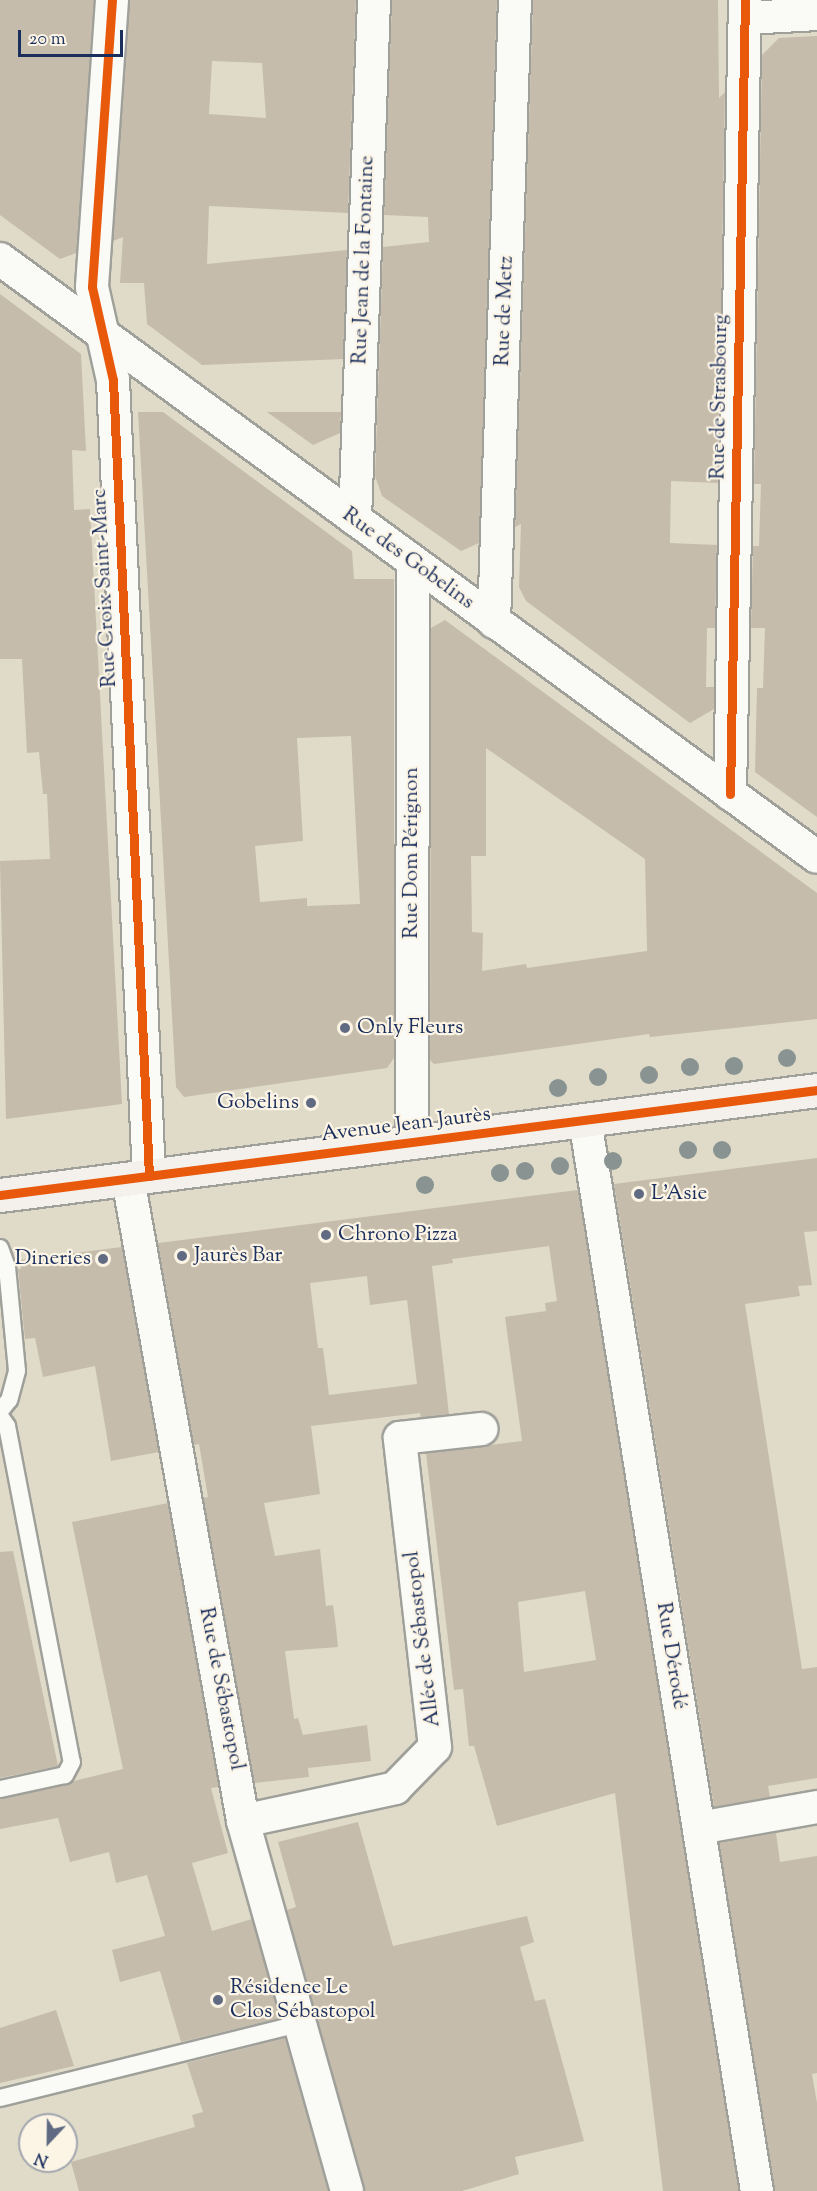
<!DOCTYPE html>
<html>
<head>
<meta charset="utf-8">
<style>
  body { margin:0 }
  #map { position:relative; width:817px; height:2191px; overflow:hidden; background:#dfdbc8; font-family:"Sorts Mill Goudy",serif }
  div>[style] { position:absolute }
  .building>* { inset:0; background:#c5bcac }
  .roads { filter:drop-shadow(2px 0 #a0a09b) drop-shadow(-2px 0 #a0a09b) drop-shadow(0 2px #a0a09b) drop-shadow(0 -2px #a0a09b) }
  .service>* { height:16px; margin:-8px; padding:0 8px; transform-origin:8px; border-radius:8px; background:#fafaf7 }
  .minor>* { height:32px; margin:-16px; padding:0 16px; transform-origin:16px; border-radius:16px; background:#fafaf7 }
  .secondary>* { height:33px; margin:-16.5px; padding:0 16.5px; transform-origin:16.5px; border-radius:16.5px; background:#f4f1ec }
  .cycleway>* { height:9px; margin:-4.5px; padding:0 4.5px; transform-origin:4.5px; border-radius:4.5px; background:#e8590c }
  .trees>* { width:18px; height:18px; margin:-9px; border-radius:50%; background:#899492 }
  .dots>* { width:16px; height:16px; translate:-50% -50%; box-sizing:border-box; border:3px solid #fcf5e5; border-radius:50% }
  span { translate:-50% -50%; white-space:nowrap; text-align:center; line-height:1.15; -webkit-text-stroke:4.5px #fcf5e5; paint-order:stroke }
  .street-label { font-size:21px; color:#1b2f5e }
  .poi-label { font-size:21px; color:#1b2f5e }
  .left { translate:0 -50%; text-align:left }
  .right { translate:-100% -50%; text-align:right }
  .north { position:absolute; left:18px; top:2113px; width:60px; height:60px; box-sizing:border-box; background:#fcf5e5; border:2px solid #a2a6af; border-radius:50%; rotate:202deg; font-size:16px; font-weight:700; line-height:24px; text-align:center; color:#1b2f5e }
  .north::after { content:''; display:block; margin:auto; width:21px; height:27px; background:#606b83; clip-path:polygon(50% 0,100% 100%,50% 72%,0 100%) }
  .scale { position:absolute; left:18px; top:30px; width:105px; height:27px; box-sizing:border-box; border:3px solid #1b2f5e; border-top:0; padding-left:8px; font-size:18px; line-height:21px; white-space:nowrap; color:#1b2f5e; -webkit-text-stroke:4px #fcf5e5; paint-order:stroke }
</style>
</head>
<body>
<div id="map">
  <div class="building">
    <div style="clip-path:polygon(0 0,94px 0,76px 253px,60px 259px,0 215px)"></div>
    <div style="clip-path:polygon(evenodd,130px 0,356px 0,348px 213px,209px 206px,207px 264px,347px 250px,343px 359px,202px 365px,147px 324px,144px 283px,120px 283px,123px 237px,113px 241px,130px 0,212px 61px,262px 63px,266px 118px,209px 114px,212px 61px)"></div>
    <div style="clip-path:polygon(392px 0,497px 0,479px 543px,461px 551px,382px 496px,375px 476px,383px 247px,429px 242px,428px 217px,384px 215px)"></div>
    <div style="clip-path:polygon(533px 0,718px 0,719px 98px,725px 92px,718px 483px,671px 481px,670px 543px,717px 545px,715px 628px,707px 628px,706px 687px,714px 687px,714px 709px,690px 723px,526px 601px,519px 587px,521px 524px,515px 527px)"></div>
    <div style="clip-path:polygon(817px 36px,817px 817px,755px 772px,757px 688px,763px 688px,765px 628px,751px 628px,753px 546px,759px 546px,761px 484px,754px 484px,762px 55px,779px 38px)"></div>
    <div style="clip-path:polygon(0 294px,81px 354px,86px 451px,72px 450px,74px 510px,90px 509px,122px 1104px,6px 1119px,0 861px,50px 859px,47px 794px,43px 794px,39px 752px,27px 753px,22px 659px,0 659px)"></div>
    <div style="clip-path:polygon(evenodd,138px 412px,163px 412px,352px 551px,354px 579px,394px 579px,394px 1058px,387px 1068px,184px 1097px,176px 1087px,138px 412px,351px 736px,360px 904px,307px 906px,307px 898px,260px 902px,255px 846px,303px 841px,297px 738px,351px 736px)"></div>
    <div style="clip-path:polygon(267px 412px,341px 412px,340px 433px,313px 445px)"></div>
    <div style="clip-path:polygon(evenodd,445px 620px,817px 893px,817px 1019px,650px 1037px,649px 1034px,434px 1064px,430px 1060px,431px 628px,445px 620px,486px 748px,645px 859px,647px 951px,527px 968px,526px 964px,482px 971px,483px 933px,472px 932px,471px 856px,486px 856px,486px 748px)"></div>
    <div style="clip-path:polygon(817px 1158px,817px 1231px,804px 1232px,812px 1285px,798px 1286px,800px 1296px,745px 1304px,802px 1669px,817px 1667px,817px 1778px,768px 1786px,770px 1797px,714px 1807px,614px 1184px)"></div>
    <div style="clip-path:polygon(evenodd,578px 1190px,739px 2191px,663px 2191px,615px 1793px,497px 1826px,474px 1746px,469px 1746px,463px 1689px,454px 1690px,426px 1453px,522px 1441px,505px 1317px,546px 1311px,545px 1303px,557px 1301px,549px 1246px,452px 1259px,453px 1263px,432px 1266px,449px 1414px,421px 1418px,420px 1413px,311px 1426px,320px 1494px,264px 1503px,275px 1556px,320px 1549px,326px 1606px,333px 1605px,336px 1627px,338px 1647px,285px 1651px,294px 1719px,298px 1718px,303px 1735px,367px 1725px,371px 1761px,308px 1768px,309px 1777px,254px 1783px,203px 1498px,208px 1497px,199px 1444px,194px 1445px,158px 1243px,578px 1190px,367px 1276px,370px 1305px,407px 1300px,417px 1384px,329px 1395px,323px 1348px,318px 1348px,310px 1283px,367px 1276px,578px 1190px,585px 1591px,596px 1660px,524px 1672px,518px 1602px,585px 1591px)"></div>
    <div style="clip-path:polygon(122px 1247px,159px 1452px,111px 1461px,95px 1366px,43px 1377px,35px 1338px,25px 1339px,18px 1269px,21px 1269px,20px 1260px)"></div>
    <div style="clip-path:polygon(168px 1503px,219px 1787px,211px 1788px,228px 1853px,192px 1863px,212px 1931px,252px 1919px,280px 2018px,181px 2042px,160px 1971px,120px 1982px,112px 1950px,165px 1936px,147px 1875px,116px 1883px,109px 1852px,70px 1862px,58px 1818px,0 1829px,0 1799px,123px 1769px,72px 1522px)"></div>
    <div style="clip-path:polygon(13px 1551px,58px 1766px,0 1778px,0 1552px)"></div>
    <div style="clip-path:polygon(358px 1822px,393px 1946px,527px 1916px,534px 1942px,520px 1947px,535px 2001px,545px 1999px,584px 2141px,515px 2157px,519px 2174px,462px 2191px,364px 2191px,287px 1910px,296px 1907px,278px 1842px)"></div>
    <div style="clip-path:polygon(776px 1833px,780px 1862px,817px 1856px,817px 2073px,812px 2074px,817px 2103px,817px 2191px,775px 2191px,719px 1843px)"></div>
    <div style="clip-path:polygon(56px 2010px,74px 2066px,0 2083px,0 2028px)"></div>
    <div style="clip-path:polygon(285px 2038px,328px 2191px,79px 2191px,71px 2162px,195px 2127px,192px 2115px,203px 2112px,187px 2063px)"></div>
  </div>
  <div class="roads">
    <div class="service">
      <div style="left:0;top:1248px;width:20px;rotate:70deg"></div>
      <div style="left:7px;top:1267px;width:104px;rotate:84.5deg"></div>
      <div style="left:17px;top:1371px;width:30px;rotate:105deg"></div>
      <div style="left:9px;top:1400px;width:14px;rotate:129deg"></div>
      <div style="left:0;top:1416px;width:12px;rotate:55deg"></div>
      <div style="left:7px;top:1426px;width:342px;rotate:79.1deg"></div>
      <div style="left:72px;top:1762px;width:15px;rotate:118deg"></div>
      <div style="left:65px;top:1775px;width:66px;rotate:167.8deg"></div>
      <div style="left:0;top:2098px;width:309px;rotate:-13.9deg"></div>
    </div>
    <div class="minor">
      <div style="left:112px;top:0;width:288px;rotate:94deg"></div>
      <div style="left:92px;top:287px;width:95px;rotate:77.3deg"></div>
      <div style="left:113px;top:380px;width:797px;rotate:87.41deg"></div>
      <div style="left:746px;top:18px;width:71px;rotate:-3.2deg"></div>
      <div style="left:0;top:259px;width:1012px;rotate:36.2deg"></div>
      <div style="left:355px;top:519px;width:519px;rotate:-87.9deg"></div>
      <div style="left:494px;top:622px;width:622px;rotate:-88.07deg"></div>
      <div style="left:730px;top:794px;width:794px;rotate:-88.92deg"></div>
      <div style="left:585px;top:1120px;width:1085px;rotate:80.88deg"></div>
      <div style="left:412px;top:1143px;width:580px;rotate:-89.9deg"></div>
      <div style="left:128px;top:1179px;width:652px;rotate:79.84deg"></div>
      <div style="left:243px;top:1821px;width:384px;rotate:74.3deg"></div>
      <div style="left:243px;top:1821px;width:156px;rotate:-12.2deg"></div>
      <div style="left:395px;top:1788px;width:57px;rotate:-45.7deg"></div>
      <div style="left:435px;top:1747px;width:311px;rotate:-96.5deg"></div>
      <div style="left:400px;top:1438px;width:82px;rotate:-6.3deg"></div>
      <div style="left:699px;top:1828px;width:120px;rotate:-10.1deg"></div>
    </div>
    <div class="secondary">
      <div style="left:0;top:1195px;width:824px;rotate:-7.32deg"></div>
    </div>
  </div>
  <div class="cycleway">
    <div style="left:112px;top:0;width:288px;rotate:94deg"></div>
    <div style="left:92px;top:287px;width:95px;rotate:77.3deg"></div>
    <div style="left:113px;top:380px;width:797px;rotate:87.41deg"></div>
    <div style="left:730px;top:794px;width:794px;rotate:-88.92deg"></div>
    <div style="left:0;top:1195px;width:824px;rotate:-7.32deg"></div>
  </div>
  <div class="trees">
    <div style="left:787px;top:1058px"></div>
    <div style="left:734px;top:1066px"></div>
    <div style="left:690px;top:1067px"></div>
    <div style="left:649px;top:1075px"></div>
    <div style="left:598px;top:1077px"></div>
    <div style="left:558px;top:1088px"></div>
    <div style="left:688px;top:1150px"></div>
    <div style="left:722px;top:1150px"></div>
    <div style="left:613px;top:1161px"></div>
    <div style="left:560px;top:1166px"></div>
    <div style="left:525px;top:1171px"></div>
    <div style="left:500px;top:1173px"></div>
    <div style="left:425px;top:1185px"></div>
  </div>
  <div class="dots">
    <div style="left:345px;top:1028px;background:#606b83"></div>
    <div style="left:311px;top:1103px;background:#606b83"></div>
    <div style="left:639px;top:1194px;background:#606b83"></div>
    <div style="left:326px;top:1235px;background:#606b83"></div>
    <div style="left:182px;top:1256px;background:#606b83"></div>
    <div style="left:103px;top:1259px;background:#606b83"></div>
    <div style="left:218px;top:2000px;background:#606b83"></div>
  </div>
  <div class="street-label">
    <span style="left:364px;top:260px;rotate:-88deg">Rue Jean de la Fontaine</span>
    <span style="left:505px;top:311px;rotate:-88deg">Rue de Metz</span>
    <span style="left:720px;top:397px;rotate:-89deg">Rue de Strasbourg</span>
    <span style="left:408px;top:559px;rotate:36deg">Rue des Gobelins</span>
    <span style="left:105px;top:588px;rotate:-93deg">Rue Croix Saint-Marc</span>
    <span style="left:412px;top:853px;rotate:-90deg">Rue Dom Pérignon</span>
    <span style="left:406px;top:1125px;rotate:-7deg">Avenue Jean Jaurès</span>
    <span style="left:423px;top:1639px;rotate:-97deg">Allée de Sébastopol</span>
    <span style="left:671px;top:1656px;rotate:81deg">Rue Dérodé</span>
    <span style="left:221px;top:1689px;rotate:79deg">Rue de Sébastopol</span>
  </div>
  <div class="poi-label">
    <span class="left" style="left:357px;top:1028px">Only Fleurs</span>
    <span class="right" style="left:299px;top:1103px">Gobelins</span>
    <span class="left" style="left:651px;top:1194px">L'Asie</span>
    <span class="left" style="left:338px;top:1235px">Chrono Pizza</span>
    <span class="left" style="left:194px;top:1256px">Jaurès Bar</span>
    <span class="right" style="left:91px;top:1259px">Dineries</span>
    <span class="left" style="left:230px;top:2000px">Résidence Le<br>Clos Sébastopol</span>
  </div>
  <div class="north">N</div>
  <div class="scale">20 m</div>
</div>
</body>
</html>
